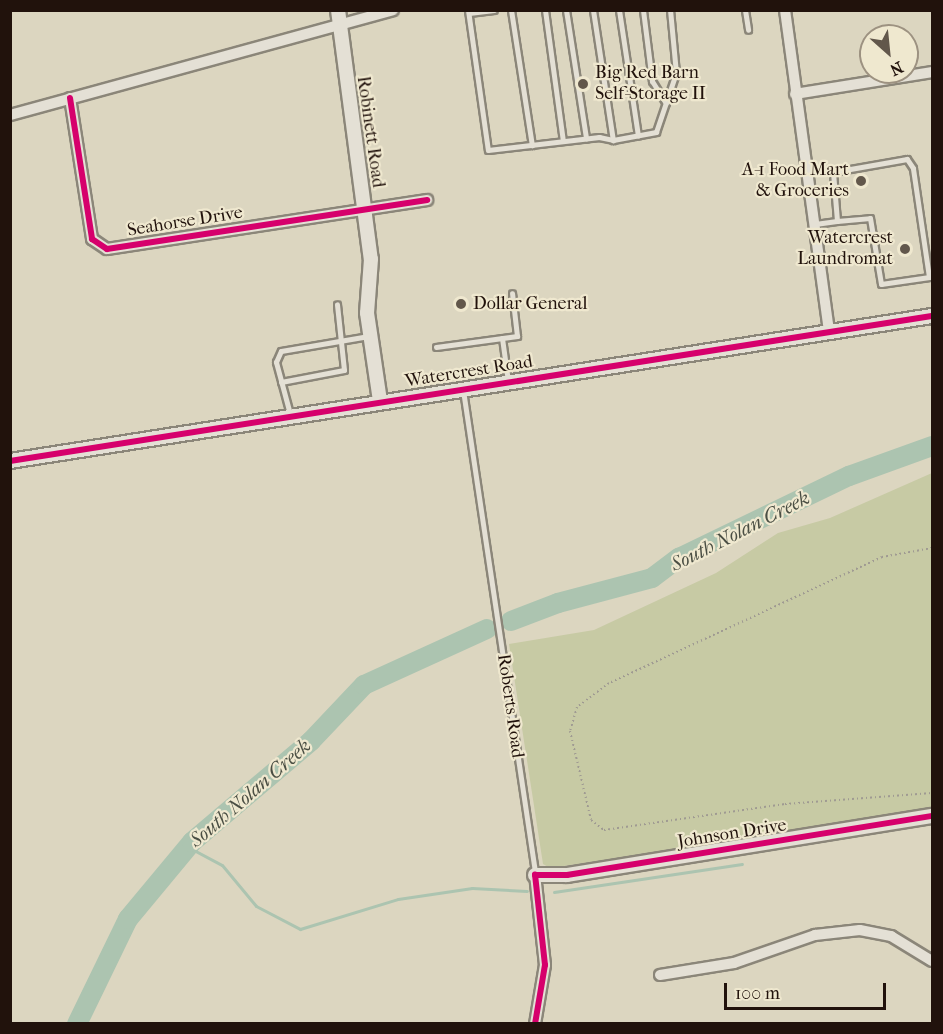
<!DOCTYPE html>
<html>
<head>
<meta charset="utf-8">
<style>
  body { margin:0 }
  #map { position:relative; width:943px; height:1034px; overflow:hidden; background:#dcd6c0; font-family:"IM FELL French Canon",serif }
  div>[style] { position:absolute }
  .green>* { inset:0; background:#c7caa4 }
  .stream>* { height:3px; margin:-1.5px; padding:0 1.5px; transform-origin:1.5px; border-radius:1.5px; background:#acc4b0 }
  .river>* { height:20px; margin:-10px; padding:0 10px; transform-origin:10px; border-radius:10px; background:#acc4b0 }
  .path>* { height:2px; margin-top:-1px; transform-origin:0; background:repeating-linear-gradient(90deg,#9f9a92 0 1.5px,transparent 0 4.5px) }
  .roads { filter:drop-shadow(2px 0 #8b8679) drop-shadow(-2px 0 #8b8679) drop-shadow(0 2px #8b8679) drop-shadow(0 -2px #8b8679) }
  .service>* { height:5px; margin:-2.5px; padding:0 2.5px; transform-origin:2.5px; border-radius:2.5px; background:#e4e0d5 }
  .minor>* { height:10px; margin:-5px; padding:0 5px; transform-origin:5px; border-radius:5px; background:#e4e0d5 }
  .tertiary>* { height:14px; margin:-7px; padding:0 7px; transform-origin:7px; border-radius:7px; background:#e4e0d5 }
  .cycleway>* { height:6px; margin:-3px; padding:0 3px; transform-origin:3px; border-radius:3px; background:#d6006c }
  .dots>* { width:16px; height:16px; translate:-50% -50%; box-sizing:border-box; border:3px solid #efe8cf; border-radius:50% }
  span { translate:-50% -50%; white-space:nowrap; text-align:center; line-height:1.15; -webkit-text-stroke:4.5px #efe8cf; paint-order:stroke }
  .poi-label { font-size:18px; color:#21120c }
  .left { translate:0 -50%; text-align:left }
  .right { translate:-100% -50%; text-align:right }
  .street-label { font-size:18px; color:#21120c }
  .water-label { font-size:20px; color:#4a4e43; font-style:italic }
  .frame { position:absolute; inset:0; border:12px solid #21120c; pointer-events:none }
  .north { position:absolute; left:859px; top:24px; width:60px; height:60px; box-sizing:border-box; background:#efe8cf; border:2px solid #9d9281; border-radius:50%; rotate:153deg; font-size:16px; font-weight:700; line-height:24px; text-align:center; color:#21120c }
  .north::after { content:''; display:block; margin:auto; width:21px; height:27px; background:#62574b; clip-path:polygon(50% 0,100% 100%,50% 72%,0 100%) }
  .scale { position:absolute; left:724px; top:983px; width:162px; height:27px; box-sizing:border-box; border:3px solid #21120c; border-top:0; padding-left:8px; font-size:18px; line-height:21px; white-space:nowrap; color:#21120c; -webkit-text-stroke:4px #efe8cf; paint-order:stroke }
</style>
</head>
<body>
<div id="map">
  <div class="green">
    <div style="clip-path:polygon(932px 473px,932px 812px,550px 868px,543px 864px,509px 644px,594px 630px,716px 573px,778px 533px,830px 518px)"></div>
  </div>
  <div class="stream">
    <div style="left:188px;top:847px;width:38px;rotate:28deg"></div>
    <div style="left:222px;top:865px;width:53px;rotate:50.3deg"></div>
    <div style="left:256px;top:906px;width:50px;rotate:27.6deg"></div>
    <div style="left:300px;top:929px;width:102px;rotate:-17deg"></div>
    <div style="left:398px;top:899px;width:75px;rotate:-8.5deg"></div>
    <div style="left:472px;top:888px;width:55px;rotate:3.1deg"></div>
    <div style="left:554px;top:892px;width:190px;rotate:-8.5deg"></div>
  </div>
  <div class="river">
    <div style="left:511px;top:621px;width:50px;rotate:-21deg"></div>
    <div style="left:558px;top:603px;width:97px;rotate:-14.9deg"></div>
    <div style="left:652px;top:578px;width:34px;rotate:-37deg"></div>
    <div style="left:679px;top:558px;width:189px;rotate:-25.8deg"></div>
    <div style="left:849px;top:476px;width:88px;rotate:-19.9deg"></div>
    <div style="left:77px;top:1024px;width:117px;rotate:-64.1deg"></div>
    <div style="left:128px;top:919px;width:100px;rotate:-50.3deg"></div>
    <div style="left:192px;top:842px;width:156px;rotate:-40.3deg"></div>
    <div style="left:311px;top:741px;width:77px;rotate:-46.6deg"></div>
    <div style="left:364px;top:685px;width:135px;rotate:-24.5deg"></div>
  </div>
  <div class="path">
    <div style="left:932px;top:548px;width:51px;rotate:169.8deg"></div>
    <div style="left:882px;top:557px;width:301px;rotate:155.2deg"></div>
    <div style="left:609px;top:683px;width:40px;rotate:143deg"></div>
    <div style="left:577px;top:707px;width:25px;rotate:106deg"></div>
    <div style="left:570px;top:731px;width:91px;rotate:76.7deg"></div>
    <div style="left:591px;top:820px;width:16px;rotate:38deg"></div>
    <div style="left:604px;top:830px;width:183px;rotate:-8.2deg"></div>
    <div style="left:785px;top:804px;width:147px;rotate:-4.3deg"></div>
    <div style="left:856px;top:1024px;width:28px"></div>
  </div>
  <div class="roads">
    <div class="service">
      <div style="left:468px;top:10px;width:141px;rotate:81.9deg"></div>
      <div style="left:488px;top:150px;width:112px;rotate:-6.7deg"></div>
      <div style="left:599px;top:137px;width:14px;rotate:12deg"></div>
      <div style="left:613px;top:140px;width:44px;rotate:-10.5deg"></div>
      <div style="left:656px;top:132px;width:62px;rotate:-71.3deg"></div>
      <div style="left:676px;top:73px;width:63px;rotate:-95.4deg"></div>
      <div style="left:511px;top:10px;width:137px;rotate:81.2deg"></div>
      <div style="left:545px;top:10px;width:132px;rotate:82.2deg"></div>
      <div style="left:566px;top:10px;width:130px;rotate:81.1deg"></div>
      <div style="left:593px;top:10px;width:132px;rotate:81.3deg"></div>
      <div style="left:619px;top:10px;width:127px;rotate:81.4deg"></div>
      <div style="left:643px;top:10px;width:72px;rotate:82.8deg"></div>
      <div style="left:652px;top:81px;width:26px;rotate:58deg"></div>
      <div style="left:745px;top:10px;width:20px;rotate:81deg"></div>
      <div style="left:469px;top:13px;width:25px;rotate:-7deg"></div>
      <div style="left:815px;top:224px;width:22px;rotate:-8deg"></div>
      <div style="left:837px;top:221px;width:33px;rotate:-5deg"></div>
      <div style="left:870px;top:218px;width:67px;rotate:80.5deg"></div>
      <div style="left:881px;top:284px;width:49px;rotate:-8.3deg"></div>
      <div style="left:929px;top:277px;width:110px;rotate:-98.4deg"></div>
      <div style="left:913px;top:168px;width:11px;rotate:-124deg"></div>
      <div style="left:907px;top:159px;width:75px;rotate:170deg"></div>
      <div style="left:833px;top:172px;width:49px;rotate:85.3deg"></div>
      <div style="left:502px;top:338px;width:43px;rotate:82.1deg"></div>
      <div style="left:436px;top:347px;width:82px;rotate:-7.7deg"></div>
      <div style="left:517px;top:336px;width:43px;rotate:-96.6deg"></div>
      <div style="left:281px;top:382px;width:64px;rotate:-10.8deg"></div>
      <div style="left:344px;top:370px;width:66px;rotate:-96.1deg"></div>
      <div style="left:463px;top:390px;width:488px;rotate:81.5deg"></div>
      <div style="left:290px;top:414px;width:54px;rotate:-105.1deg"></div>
      <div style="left:276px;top:362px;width:12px;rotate:-66deg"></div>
      <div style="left:281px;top:351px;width:89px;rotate:-9.7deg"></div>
    </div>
    <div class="minor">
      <div style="left:785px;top:10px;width:324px;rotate:82.2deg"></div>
      <div style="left:795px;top:94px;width:139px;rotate:-9.1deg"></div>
      <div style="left:70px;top:98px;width:143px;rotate:81.1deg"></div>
      <div style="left:92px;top:239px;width:18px;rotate:34deg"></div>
      <div style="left:107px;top:249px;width:324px;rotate:-8.7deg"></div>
      <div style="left:10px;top:115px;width:397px;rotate:-15.3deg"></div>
      <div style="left:660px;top:975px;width:75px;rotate:-9.2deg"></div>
      <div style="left:734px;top:963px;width:86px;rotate:-19.1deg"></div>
      <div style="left:815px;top:935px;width:45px;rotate:-6.3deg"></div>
      <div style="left:860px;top:930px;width:32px;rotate:11deg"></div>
      <div style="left:891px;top:936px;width:48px;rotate:31.4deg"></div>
      <div style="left:535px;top:1024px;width:60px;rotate:-80.4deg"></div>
      <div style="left:545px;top:965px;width:91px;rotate:-96.3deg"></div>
    </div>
    <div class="tertiary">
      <div style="left:338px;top:10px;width:251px;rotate:82.5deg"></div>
      <div style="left:371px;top:259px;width:54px;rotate:94.2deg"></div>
      <div style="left:367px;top:313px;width:89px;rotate:81.6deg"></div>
      <div style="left:10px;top:461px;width:933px;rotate:-8.94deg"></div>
      <div style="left:535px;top:875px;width:32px"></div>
      <div style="left:567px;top:875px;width:370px;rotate:-9.2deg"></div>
    </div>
  </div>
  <div class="cycleway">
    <div style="left:70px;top:98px;width:143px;rotate:81.1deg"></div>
    <div style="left:92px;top:239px;width:18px;rotate:34deg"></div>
    <div style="left:107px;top:249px;width:324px;rotate:-8.7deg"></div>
    <div style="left:10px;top:461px;width:933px;rotate:-8.94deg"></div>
    <div style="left:535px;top:1024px;width:60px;rotate:-80.4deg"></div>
    <div style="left:545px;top:965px;width:91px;rotate:-96.3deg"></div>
    <div style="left:535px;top:875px;width:32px"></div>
    <div style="left:567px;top:875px;width:370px;rotate:-9.2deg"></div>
  </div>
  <div class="dots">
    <div style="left:583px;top:84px;background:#62574b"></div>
    <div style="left:861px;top:181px;background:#62574b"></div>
    <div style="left:905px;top:249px;background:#62574b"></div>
    <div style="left:461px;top:304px;background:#62574b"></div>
  </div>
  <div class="poi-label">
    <span class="left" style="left:595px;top:84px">Big Red Barn<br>Self-Storage II</span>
    <span class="right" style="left:849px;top:181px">A-1 Food Mart<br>&amp; Groceries</span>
    <span class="right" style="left:893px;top:249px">Watercrest<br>Laundromat</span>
    <span class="left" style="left:473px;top:304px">Dollar General</span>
  </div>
  <div class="street-label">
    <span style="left:370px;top:132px;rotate:82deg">Robinett Road</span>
    <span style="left:185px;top:222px;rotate:-9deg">Seahorse Drive</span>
    <span style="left:469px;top:372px;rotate:-9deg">Watercrest Road</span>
    <span style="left:510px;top:706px;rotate:82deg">Roberts Road</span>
    <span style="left:732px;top:834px;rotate:-9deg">Johnson Drive</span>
  </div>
  <div class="water-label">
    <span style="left:740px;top:531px;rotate:-27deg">South Nolan Creek</span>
    <span style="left:250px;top:793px;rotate:-41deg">South Nolan Creek</span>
  </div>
  <div class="frame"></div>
  <div class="north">N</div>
  <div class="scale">100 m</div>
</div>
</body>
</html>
